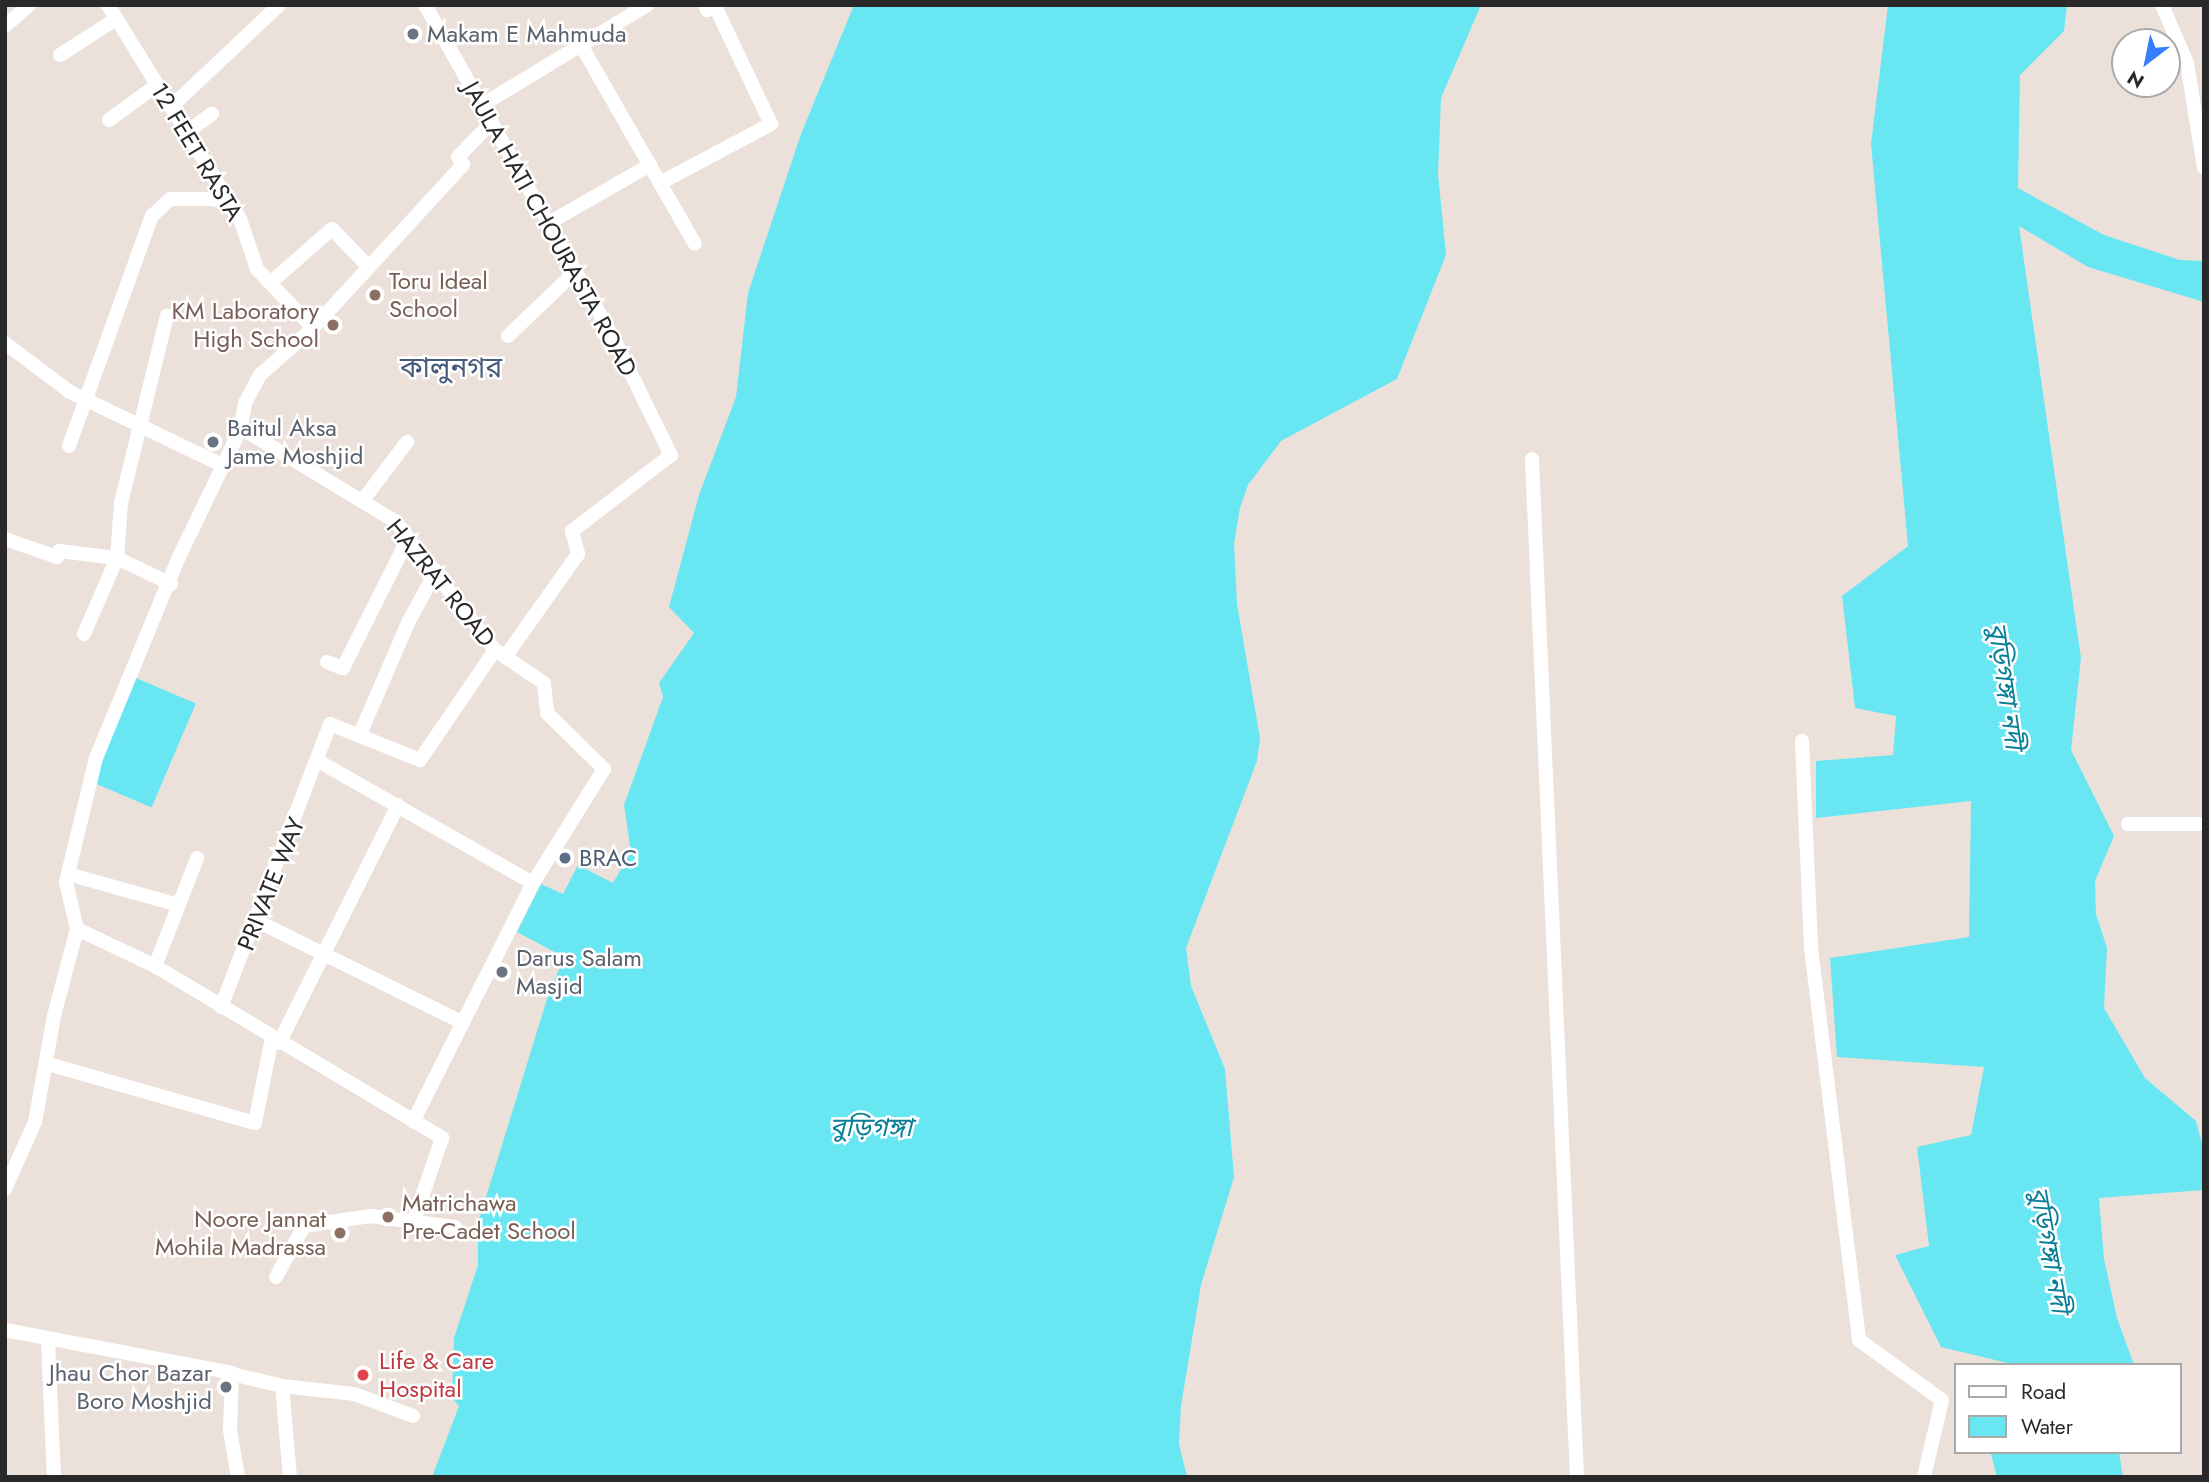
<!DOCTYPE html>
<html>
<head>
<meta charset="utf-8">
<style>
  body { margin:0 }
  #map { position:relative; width:2209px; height:1482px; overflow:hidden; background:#ece1da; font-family:Jost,"Noto Sans Bengali",sans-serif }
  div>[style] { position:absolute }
  .water>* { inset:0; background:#68e7f3; transform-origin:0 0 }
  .minor>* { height:14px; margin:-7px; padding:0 7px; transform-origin:7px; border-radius:7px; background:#fff }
  .dots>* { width:19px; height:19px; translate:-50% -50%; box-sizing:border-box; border:4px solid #fff; border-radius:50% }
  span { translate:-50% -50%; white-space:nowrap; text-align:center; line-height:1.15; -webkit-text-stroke:5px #fff; paint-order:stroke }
  .worship-label { font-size:24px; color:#5b616d }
  .left { translate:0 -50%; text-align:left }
  .right { translate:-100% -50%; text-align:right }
  .street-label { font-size:24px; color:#292929 }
  .education-label { font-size:24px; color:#785e54 }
  .service-label { font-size:24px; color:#4e5e75 }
  .health-label { font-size:24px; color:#be3a42 }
  .water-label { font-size:26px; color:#087f97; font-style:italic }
  .quarter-label { font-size:28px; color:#485a7b }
  .frame { position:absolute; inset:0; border:7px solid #292929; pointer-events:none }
  .legend { position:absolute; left:1954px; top:1363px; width:228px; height:91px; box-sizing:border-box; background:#fff; border:2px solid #a9a9a9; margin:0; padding:9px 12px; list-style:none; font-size:21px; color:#292929 }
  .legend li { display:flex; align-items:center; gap:14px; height:35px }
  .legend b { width:35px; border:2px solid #a9a9a9 }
  .north { position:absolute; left:2111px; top:28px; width:70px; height:70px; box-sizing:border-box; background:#fff; border:2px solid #a9a9a9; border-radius:50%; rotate:212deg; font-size:19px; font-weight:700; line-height:28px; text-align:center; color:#292929 }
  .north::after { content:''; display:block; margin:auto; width:24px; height:32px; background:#347eff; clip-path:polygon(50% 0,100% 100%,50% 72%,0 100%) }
</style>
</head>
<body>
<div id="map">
  <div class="water">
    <div style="clip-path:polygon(854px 5px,1481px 5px,1441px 98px,1438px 174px,1446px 255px,1397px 379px,1281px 441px,1248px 485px,1240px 508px,1234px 543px,1237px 604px,1260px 738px,1257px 761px,1186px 948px,1191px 986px,1225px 1069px,1234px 1177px,1201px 1285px,1181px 1406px,1179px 1444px,1187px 1477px,432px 1477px,459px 1406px,452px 1398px,454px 1338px,478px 1265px,478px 1223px,547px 999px,564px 957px,517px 932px,541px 884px,563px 894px,578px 865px,613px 883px,631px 852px,624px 805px,663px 697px,659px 683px,694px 633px,669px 607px,699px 495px,736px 397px,748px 293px,801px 134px)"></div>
    <div style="clip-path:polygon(1888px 5px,2067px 5px,2064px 31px,2020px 75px,2018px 188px,2104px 235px,2180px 260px,2204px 261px,2204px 302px,2088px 267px,2019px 226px,2081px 658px,2071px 750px,2114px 836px,2095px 881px,2096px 914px,2107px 948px,2104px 1008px,2145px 1078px,2196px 1121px,2204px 1151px,2204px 1190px,2099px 1198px,2104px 1259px,2117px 1318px,2134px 1365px,2016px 1365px,1941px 1347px,1895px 1255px,1929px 1246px,1917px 1147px,1971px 1135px,1984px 1067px,1837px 1057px,1830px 958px,1969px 937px,1971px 801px,1816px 818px,1816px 761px,1893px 755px,1896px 716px,1855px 708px,1842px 596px,1908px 546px,1871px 144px)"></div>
    <div style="left:136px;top:678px;width:65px;height:113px;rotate:23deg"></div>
    <div style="clip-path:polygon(2119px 1452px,2123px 1477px,1997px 1477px,1991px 1454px)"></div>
  </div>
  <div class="minor">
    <div style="left:108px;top:5px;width:251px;rotate:58.3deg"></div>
    <div style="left:240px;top:219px;width:53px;rotate:71.2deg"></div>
    <div style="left:257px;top:269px;width:81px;rotate:46.5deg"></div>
    <div style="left:425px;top:5px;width:390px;rotate:60.5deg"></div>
    <div style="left:617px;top:345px;width:123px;rotate:63.9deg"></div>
    <div style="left:671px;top:455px;width:125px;rotate:142.5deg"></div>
    <div style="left:572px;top:531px;width:24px;rotate:75deg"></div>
    <div style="left:578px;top:554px;width:126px;rotate:125.3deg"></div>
    <div style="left:2162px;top:5px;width:63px;rotate:66.7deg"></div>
    <div style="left:2187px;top:63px;width:106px;rotate:80.8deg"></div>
    <div style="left:5px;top:26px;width:32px;rotate:-41deg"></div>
    <div style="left:581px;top:45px;width:229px;rotate:60.2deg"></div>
    <div style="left:60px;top:55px;width:67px;rotate:-32.7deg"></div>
    <div style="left:482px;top:105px;width:193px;rotate:-31.2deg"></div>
    <div style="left:172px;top:106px;width:147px;rotate:-43.3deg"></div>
    <div style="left:109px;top:120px;width:59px;rotate:-36.1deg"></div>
    <div style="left:187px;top:132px;width:31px;rotate:-36deg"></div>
    <div style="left:660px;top:183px;width:126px;rotate:-28deg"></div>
    <div style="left:771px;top:124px;width:131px;rotate:-115.4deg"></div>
    <div style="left:715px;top:6px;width:9px;rotate:153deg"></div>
    <div style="left:707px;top:10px;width:5px;rotate:-112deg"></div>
    <div style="left:547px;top:224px;width:119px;rotate:-29.8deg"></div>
    <div style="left:270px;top:283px;width:82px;rotate:-41.1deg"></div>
    <div style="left:332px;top:229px;width:53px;rotate:45.8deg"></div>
    <div style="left:508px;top:336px;width:93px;rotate:-43.7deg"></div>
    <div style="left:5px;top:343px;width:81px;rotate:37deg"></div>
    <div style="left:70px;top:392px;width:171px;rotate:25.7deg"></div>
    <div style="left:241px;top:428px;width:181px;rotate:31.2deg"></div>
    <div style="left:396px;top:522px;width:162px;rotate:52.3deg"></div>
    <div style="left:495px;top:650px;width:59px;rotate:34deg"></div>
    <div style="left:544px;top:683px;width:30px;rotate:84deg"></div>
    <div style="left:547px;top:713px;width:80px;rotate:44.5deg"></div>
    <div style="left:604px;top:769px;width:134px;rotate:121.9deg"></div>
    <div style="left:533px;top:883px;width:267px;rotate:116.7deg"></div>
    <div style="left:69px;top:446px;width:245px;rotate:-70.2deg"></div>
    <div style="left:152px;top:216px;width:25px;rotate:-43deg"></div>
    <div style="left:170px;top:199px;width:43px"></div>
    <div style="left:213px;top:199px;width:17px;rotate:17deg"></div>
    <div style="left:1532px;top:459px;width:1019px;rotate:87.47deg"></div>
    <div style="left:363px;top:500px;width:73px;rotate:-52.8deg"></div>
    <div style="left:5px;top:539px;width:55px;rotate:19.1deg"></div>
    <div style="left:57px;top:557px;width:6px;rotate:-72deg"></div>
    <div style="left:59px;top:551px;width:58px;rotate:6.9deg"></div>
    <div style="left:117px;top:558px;width:60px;rotate:25.7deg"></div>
    <div style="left:84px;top:634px;width:83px;rotate:-66.5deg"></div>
    <div style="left:117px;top:558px;width:55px;rotate:-85.8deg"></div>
    <div style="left:121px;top:503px;width:193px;rotate:-76.2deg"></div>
    <div style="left:327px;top:662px;width:17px;rotate:21deg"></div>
    <div style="left:343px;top:668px;width:142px;rotate:-63.3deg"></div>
    <div style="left:360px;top:734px;width:123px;rotate:-66.6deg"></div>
    <div style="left:409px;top:621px;width:57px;rotate:-61.6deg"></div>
    <div style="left:1802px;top:741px;width:207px;rotate:87.5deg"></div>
    <div style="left:1811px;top:948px;width:395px;rotate:83deg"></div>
    <div style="left:1859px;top:1340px;width:102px;rotate:35.9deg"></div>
    <div style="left:1942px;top:1400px;width:79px;rotate:103.2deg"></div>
    <div style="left:318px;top:761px;width:247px;rotate:29.6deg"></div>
    <div style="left:2128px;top:824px;width:76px"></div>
    <div style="left:68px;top:874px;width:114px;rotate:15.7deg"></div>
    <div style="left:257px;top:921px;width:228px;rotate:26.3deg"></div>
    <div style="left:77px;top:929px;width:86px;rotate:25.4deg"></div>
    <div style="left:155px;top:966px;width:335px;rotate:30.9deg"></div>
    <div style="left:442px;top:1138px;width:90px;rotate:108.8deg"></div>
    <div style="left:155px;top:966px;width:116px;rotate:-68.7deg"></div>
    <div style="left:221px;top:1007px;width:303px;rotate:-68.9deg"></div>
    <div style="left:330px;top:724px;width:97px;rotate:21.8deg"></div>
    <div style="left:420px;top:760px;width:133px;rotate:-55.7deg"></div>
    <div style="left:279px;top:1043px;width:266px;rotate:-63.4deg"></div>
    <div style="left:48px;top:1064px;width:215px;rotate:15.9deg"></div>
    <div style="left:255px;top:1123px;width:87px;rotate:-78.7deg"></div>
    <div style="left:5px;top:1189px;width:73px;rotate:-65.9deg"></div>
    <div style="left:35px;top:1122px;width:108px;rotate:-79.8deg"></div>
    <div style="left:54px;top:1016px;width:90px;rotate:-75.2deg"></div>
    <div style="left:77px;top:929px;width:48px;rotate:-103.2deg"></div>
    <div style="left:66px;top:882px;width:128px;rotate:-76.4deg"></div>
    <div style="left:96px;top:758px;width:217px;rotate:-67.6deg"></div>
    <div style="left:179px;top:557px;width:143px;rotate:-64.3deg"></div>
    <div style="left:241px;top:428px;width:25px;rotate:-81deg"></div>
    <div style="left:245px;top:403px;width:32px;rotate:-62deg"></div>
    <div style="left:260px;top:375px;width:71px;rotate:-41.6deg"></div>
    <div style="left:313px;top:328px;width:222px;rotate:-47.4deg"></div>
    <div style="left:463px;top:165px;width:9px;rotate:-122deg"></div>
    <div style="left:458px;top:157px;width:49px;rotate:-45.8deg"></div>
    <div style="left:276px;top:1277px;width:58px;rotate:-61.2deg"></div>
    <div style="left:304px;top:1226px;width:67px;rotate:-8.6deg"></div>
    <div style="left:370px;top:1216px;width:86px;rotate:7.4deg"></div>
    <div style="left:5px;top:1330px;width:231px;rotate:10.7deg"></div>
    <div style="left:232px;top:1373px;width:57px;rotate:92deg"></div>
    <div style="left:230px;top:1430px;width:48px;rotate:80.3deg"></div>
    <div style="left:48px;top:1341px;width:136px;rotate:87.5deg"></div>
    <div style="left:232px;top:1374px;width:51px;rotate:13.5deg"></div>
    <div style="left:282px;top:1386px;width:72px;rotate:6.3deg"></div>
    <div style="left:354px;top:1394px;width:63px;rotate:20.4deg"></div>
    <div style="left:282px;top:1386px;width:91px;rotate:85deg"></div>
  </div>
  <div class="dots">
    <div style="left:413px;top:34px;background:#6b7280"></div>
    <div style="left:375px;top:295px;background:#8d6e63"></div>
    <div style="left:333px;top:325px;background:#8d6e63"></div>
    <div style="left:213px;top:442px;background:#6b7280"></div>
    <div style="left:565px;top:858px;background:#5c6f8a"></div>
    <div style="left:502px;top:972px;background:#6b7280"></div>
    <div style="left:388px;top:1217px;background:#8d6e63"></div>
    <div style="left:340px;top:1233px;background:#8d6e63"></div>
    <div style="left:363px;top:1375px;background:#e0444e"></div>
    <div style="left:226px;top:1387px;background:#6b7280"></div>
  </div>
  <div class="worship-label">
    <span class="left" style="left:427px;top:34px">Makam E Mahmuda</span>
    <span class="left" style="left:227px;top:442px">Baitul Aksa<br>Jame Moshjid</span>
    <span class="left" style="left:516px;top:972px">Darus Salam<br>Masjid</span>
    <span class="right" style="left:212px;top:1387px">Jhau Chor Bazar<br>Boro Moshjid</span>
  </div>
  <div class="street-label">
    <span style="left:197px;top:152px;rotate:59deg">12 FEET RASTA</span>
    <span style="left:550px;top:229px;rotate:61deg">JAULA HATI CHOURASTA ROAD</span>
    <span style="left:441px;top:583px;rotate:51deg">HAZRAT ROAD</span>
    <span style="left:271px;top:884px;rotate:-68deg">PRIVATE WAY</span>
  </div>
  <div class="education-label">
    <span class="left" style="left:389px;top:295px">Toru Ideal<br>School</span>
    <span class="right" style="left:319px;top:325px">KM Laboratory<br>High School</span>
    <span class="left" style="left:402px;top:1217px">Matrichawa<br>Pre-Cadet School</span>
    <span class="right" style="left:326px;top:1233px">Noore Jannat<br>Mohila Madrassa</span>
  </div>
  <div class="service-label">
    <span class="left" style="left:579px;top:858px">BRAC</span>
  </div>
  <div class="health-label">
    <span class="left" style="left:379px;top:1375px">Life &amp; Care<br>Hospital</span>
  </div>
  <div class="water-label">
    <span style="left:2005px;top:686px;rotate:82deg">বুড়িগঙ্গা নদী</span>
    <span style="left:871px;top:1128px">বুড়িগঙ্গা</span>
    <span style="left:2049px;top:1250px;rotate:80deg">বুড়িগঙ্গা নদী</span>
  </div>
  <div class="quarter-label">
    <span style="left:451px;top:368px">কালুনগর</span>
  </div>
  <div class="frame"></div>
  <ul class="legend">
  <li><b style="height:9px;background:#fff"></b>Road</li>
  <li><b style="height:19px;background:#68e7f3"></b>Water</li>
  </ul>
  <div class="north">N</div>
</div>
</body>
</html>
